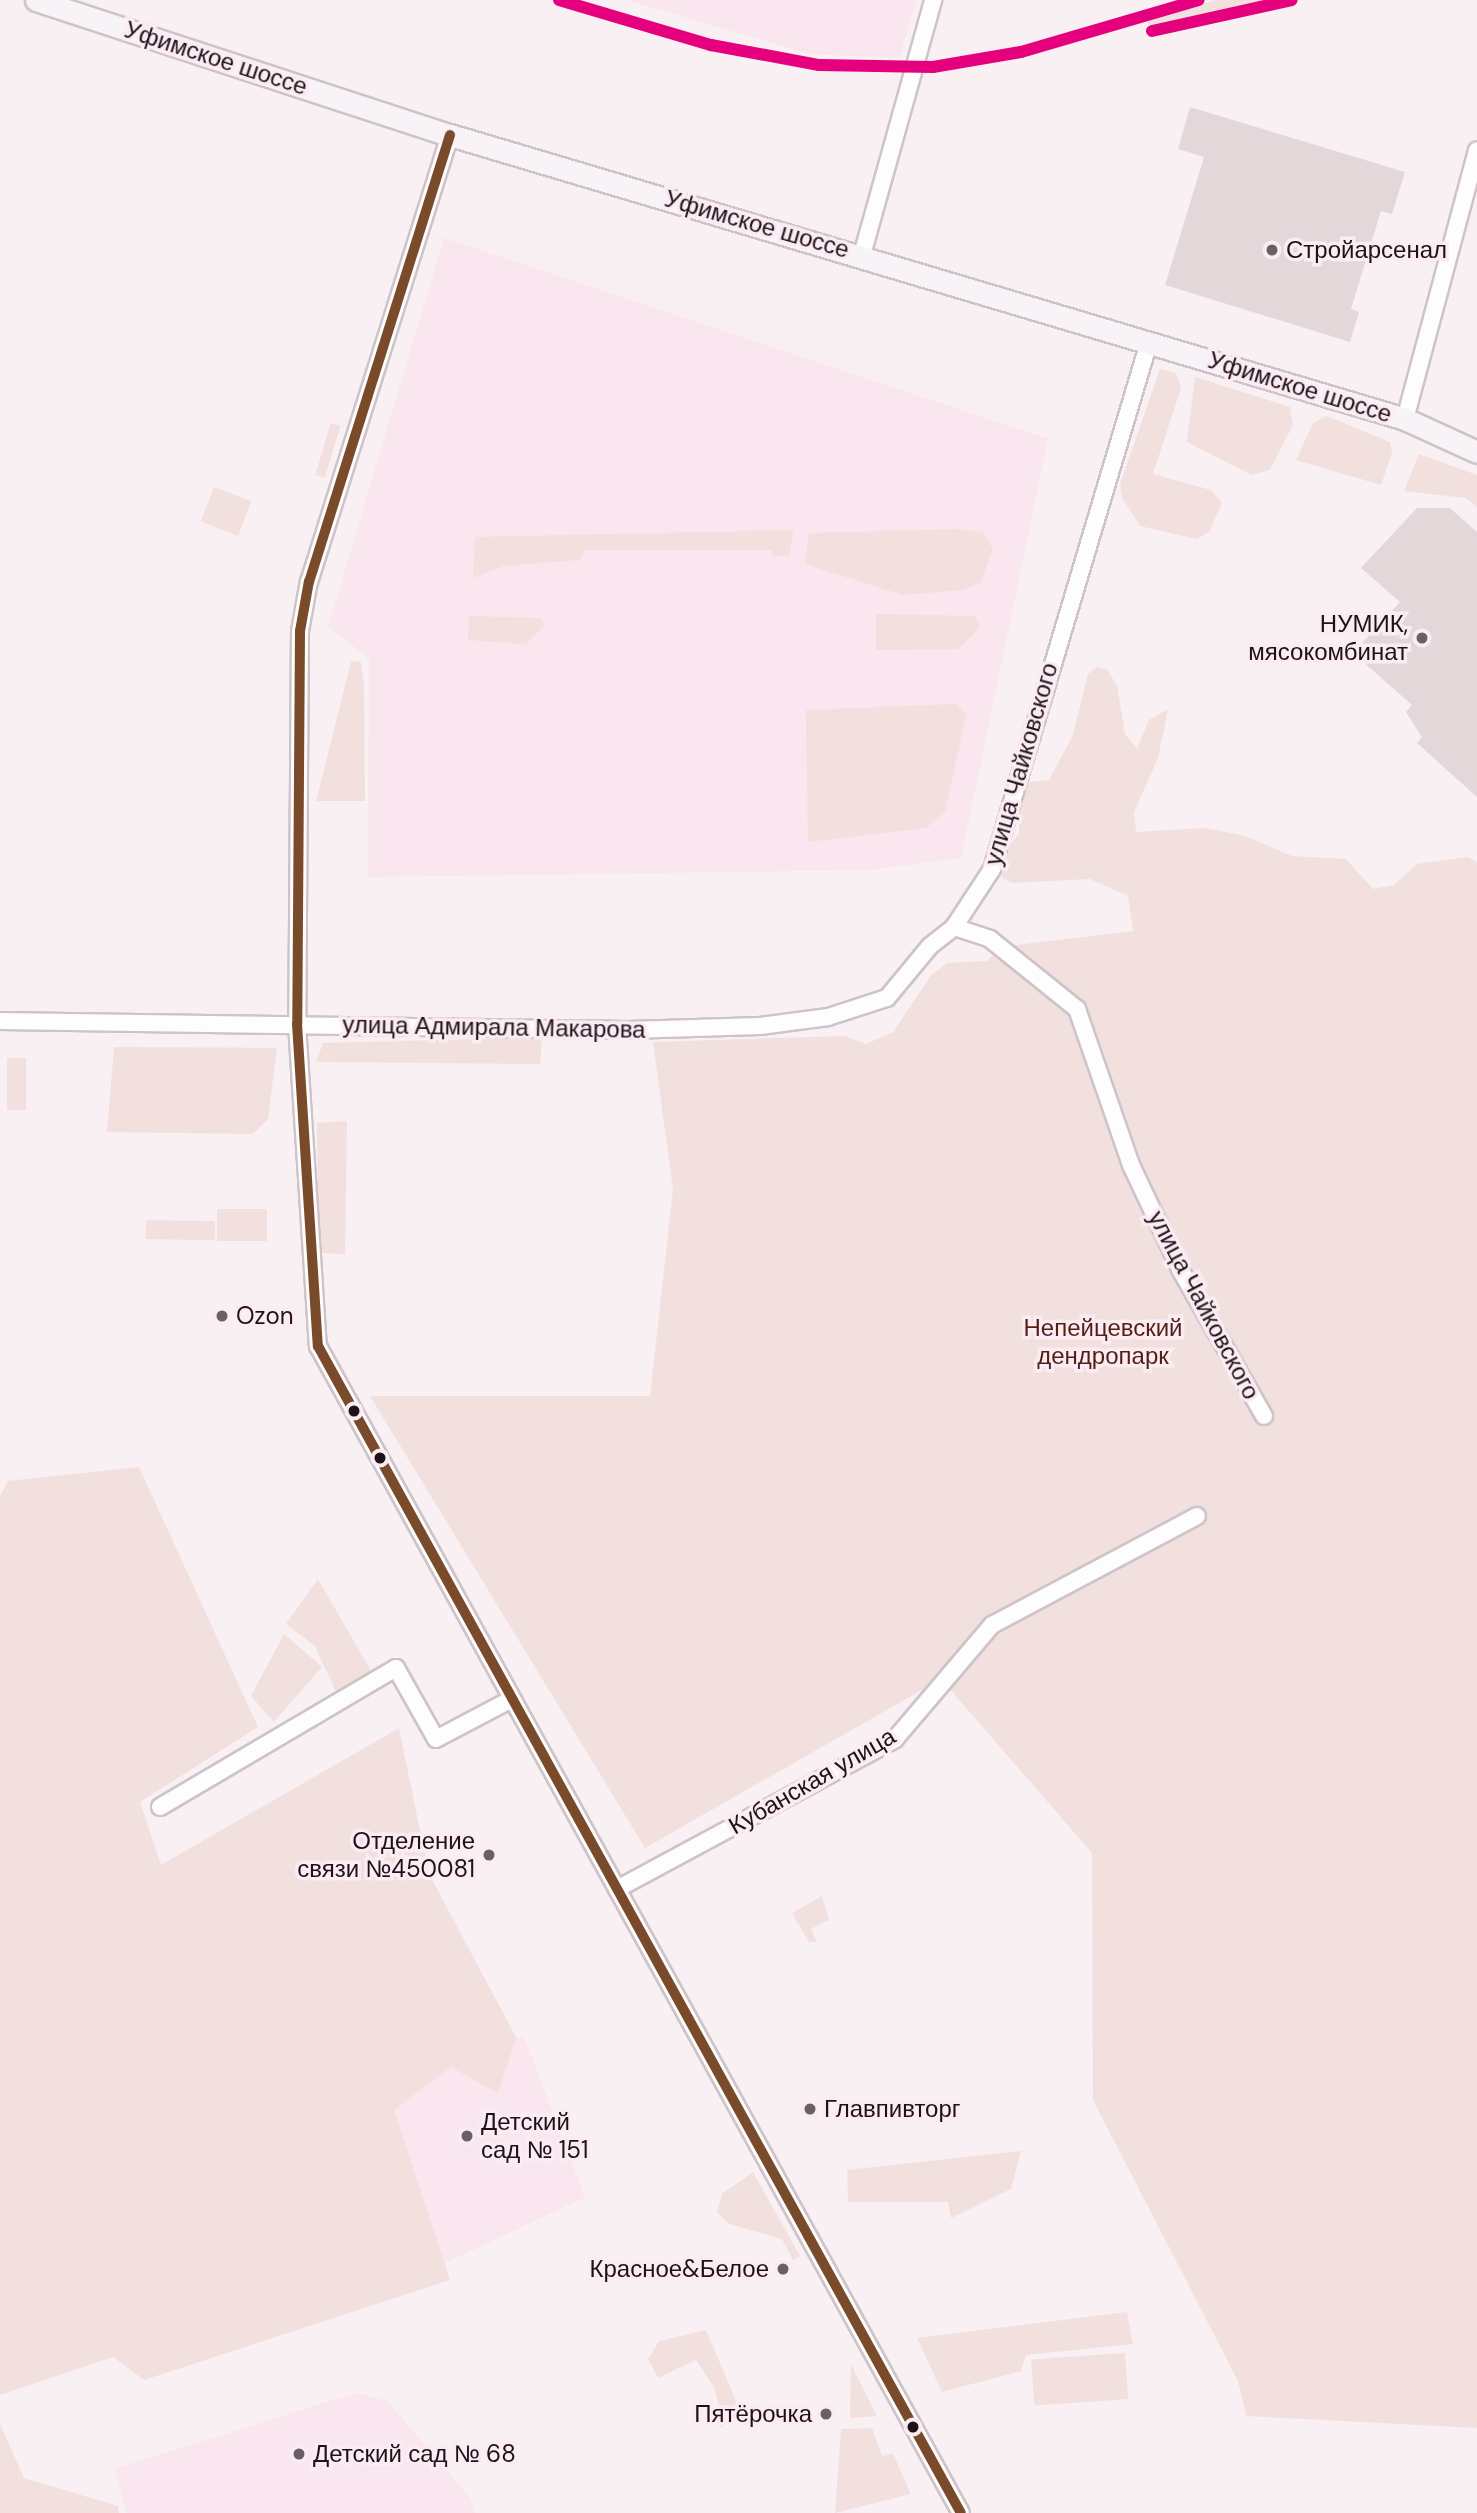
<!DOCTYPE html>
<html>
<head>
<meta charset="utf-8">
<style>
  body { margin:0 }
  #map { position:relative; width:1477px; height:2513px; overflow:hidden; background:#f8f0f3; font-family:"DM Sans",sans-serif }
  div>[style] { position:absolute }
  .built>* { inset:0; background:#f9e6ee }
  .green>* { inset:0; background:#f2e0de; transform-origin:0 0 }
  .building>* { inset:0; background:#e4d7da }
  .roads { filter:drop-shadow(2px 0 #cec3c8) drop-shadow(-2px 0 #cec3c8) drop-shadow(0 2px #cec3c8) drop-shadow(0 -2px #cec3c8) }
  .minor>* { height:16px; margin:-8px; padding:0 8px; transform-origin:8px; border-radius:8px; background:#fefdfd }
  .major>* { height:21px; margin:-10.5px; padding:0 10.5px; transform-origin:10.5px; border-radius:10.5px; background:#f8f3f7 }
  .bus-1>* { height:10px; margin:-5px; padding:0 5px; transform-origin:5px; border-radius:5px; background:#7a4b2a }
  .rail-1>* { height:12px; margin:-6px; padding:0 6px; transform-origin:6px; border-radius:6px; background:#e5007d }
  .dots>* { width:19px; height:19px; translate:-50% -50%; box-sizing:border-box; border:4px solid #fbecf3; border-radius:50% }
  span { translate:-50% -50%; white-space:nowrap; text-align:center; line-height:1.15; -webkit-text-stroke:7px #fbecf3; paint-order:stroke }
  .street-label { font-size:24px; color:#1e1117 }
  .poi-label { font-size:24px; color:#1e1117 }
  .left { translate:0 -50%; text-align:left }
  .right { translate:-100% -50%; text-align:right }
  .park-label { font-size:24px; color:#531f15 }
</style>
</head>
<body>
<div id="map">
  <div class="built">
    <div style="clip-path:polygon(627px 0,917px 0,899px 58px,810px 54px)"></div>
    <div style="clip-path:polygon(444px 238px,1048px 439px,961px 858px,868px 870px,368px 877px,369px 658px,328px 627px)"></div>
    <div style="clip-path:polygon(474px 2025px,525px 2039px,585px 2197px,420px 2275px,351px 2075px)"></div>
    <div style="clip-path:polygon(356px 2393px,387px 2401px,470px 2497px,475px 2513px,127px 2513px,114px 2469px)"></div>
  </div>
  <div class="green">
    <div style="clip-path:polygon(1216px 0,1272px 0,1149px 27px,1147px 20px)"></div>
    <div style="clip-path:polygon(1160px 369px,1176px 373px,1181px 388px,1153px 474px,1211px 490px,1222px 503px,1209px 532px,1196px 539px,1140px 526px,1122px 498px,1120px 484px)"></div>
    <div style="clip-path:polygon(1195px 377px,1290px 407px,1293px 425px,1270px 470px,1252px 475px,1187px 442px)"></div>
    <div style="clip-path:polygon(1327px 416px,1390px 442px,1392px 453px,1381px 485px,1296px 460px,1313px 423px)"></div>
    <div style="left:331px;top:423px;width:10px;height:54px;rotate:17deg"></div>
    <div style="clip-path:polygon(1419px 454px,1477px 475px,1477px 507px,1466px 498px,1404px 491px)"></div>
    <div style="left:214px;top:487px;width:40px;height:37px;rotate:21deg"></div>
    <div style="clip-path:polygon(958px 529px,983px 533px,993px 549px,980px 583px,963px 590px,903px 595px,805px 564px,809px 533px)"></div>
    <div style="clip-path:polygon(794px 530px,789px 556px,773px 557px,772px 550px,585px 550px,579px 560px,504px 566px,473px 578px,475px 537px)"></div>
    <div style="clip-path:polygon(876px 614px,975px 616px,980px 627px,958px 649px,876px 650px)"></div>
    <div style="clip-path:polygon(469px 616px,541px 618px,544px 626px,525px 644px,468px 640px)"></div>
    <div style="clip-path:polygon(351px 661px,361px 662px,364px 683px,365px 801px,316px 801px)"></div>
    <div style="clip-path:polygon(1097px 667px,1107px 669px,1117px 686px,1125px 734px,1137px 748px,1149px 720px,1168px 709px,1158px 758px,1134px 812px,1136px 832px,1205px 828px,1245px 836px,1292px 856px,1346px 859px,1373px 889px,1394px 885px,1417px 864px,1468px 857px,1477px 862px,1477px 2428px,1246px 2416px,1238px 2381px,1093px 2100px,1092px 1853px,941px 1679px,645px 1848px,370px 1396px,650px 1396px,673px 1189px,653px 1042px,845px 1036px,866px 1044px,893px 1032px,932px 974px,948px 963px,987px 961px,1000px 947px,1133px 931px,1128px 896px,1090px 879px,1012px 883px,1003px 879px,1000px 868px,999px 858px,1019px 834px,1020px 783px,1049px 780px,1073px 735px,1088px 674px)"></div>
    <div style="clip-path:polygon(956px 704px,966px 715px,945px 812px,926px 828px,808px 842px,806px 710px)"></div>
    <div style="clip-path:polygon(542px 1037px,540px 1064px,316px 1062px,323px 1043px)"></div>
    <div style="clip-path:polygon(114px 1047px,277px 1048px,268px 1119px,253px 1134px,107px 1132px)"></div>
    <div style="left:7px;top:1058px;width:19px;height:52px"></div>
    <div style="clip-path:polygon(347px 1121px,345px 1254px,319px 1253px,317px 1123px)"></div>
    <div style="left:217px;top:1209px;width:50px;height:32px"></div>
    <div style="left:146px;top:1220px;width:69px;height:19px;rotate:1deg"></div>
    <div style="clip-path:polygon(139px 1467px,258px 1727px,140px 1802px,161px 1865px,399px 1728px,429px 1874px,516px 2037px,498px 2093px,451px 2067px,394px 2110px,450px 2280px,144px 2380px,113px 2357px,0 2395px,0 1496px,8px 1481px)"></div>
    <div style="clip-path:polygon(318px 1579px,371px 1671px,337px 1694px,315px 1646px,286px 1624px)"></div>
    <div style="clip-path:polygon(284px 1634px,322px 1667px,274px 1722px,251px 1696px)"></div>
    <div style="clip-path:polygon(822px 1896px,829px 1920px,811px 1929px,817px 1942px,809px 1942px,792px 1913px)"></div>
    <div style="clip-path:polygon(1021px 2151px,1011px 2189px,951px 2218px,948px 2202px,848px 2202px,847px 2170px)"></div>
    <div style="clip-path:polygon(753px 2172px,800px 2256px,793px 2260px,782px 2239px,729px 2224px,717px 2212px,722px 2194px)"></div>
    <div style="clip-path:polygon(1127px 2312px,1133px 2344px,1026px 2355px,1021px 2371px,942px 2392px,917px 2338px)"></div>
    <div style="clip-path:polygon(706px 2330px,739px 2408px,735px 2418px,719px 2429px,723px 2422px,714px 2387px,696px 2360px,658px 2378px,648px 2359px,659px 2341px)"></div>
    <div style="left:1125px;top:2353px;width:46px;height:94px;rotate:86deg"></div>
    <div style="clip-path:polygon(851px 2364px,877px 2416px,850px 2418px)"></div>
    <div style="clip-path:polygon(0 2424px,24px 2478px,118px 2506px,119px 2513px,0 2513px)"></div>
    <div style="clip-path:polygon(872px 2428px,882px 2456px,893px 2454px,911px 2494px,835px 2513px,841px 2429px)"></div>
  </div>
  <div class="building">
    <div style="clip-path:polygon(1190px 107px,1405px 172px,1392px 214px,1381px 211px,1351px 309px,1359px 312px,1350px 342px,1165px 285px,1204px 157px,1178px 149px)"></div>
    <div style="clip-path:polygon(1417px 508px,1450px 508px,1477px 532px,1477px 797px,1417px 743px,1422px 737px,1406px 712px,1412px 705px,1353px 653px,1400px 602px,1361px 568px)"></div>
  </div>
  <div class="roads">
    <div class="minor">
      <div style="left:450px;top:135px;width:468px;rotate:107.5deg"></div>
      <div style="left:309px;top:581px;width:51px;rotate:100.2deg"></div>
      <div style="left:300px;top:631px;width:393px;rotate:90.4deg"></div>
      <div style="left:297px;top:1024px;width:323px;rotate:86.3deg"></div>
      <div style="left:318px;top:1346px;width:1332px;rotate:61.15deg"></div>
      <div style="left:862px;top:255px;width:265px;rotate:-74.4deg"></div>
      <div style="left:1405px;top:419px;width:278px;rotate:-75deg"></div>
      <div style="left:954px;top:927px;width:38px;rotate:18deg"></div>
      <div style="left:990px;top:939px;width:112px;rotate:38.8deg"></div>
      <div style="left:1077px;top:1009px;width:165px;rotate:70.9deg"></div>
      <div style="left:1131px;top:1165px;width:117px;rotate:64.7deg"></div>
      <div style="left:1181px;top:1271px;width:167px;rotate:60.2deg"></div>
      <div style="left:0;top:1021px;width:629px;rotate:0.82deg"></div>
      <div style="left:629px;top:1030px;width:131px;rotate:-1.7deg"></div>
      <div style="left:760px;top:1026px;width:69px;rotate:-7.5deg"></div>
      <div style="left:828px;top:1017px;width:62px;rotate:-17.9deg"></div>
      <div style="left:887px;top:998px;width:67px;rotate:-50.4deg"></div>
      <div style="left:930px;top:946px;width:31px;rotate:-38deg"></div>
      <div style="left:954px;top:927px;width:69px;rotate:-56.8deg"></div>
      <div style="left:992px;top:869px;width:550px;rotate:-73.41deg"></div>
      <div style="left:160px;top:1807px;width:274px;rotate:-30.5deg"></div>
      <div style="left:396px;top:1668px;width:81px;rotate:60.6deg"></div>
      <div style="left:436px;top:1739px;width:86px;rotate:-27.8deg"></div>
      <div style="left:617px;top:1889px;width:316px;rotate:-28.3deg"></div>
      <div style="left:895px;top:1739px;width:150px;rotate:-49.6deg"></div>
      <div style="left:992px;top:1625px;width:232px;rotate:-28deg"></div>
    </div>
    <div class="major">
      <div style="left:36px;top:0;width:435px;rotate:18.1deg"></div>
      <div style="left:450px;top:135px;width:996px;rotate:16.56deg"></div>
      <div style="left:1405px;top:419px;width:79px;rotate:24.6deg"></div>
    </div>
  </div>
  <div class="bus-1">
    <div style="left:450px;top:135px;width:468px;rotate:107.5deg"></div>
    <div style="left:309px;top:581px;width:51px;rotate:100.2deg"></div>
    <div style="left:300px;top:631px;width:393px;rotate:90.4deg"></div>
    <div style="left:297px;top:1024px;width:323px;rotate:86.3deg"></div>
    <div style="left:318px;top:1346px;width:1332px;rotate:61.15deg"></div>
  </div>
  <div class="rail-1">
    <div style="left:559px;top:0;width:159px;rotate:16.5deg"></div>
    <div style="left:711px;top:45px;width:110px;rotate:10.5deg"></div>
    <div style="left:819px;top:65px;width:114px;rotate:1deg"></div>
    <div style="left:933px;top:67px;width:89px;rotate:-9.7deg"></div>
    <div style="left:1021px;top:52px;width:185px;rotate:-16.3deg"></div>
    <div style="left:1152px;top:31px;width:143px;rotate:-12.5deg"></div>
  </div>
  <div class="dots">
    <div style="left:1272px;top:250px;background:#6a5f64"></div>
    <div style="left:1422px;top:638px;background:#6a5f64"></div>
    <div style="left:222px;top:1316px;background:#6a5f64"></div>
    <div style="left:354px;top:1411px;background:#1e1117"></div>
    <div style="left:380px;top:1458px;background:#1e1117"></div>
    <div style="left:489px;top:1855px;background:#6a5f64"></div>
    <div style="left:810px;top:2109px;background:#6a5f64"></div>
    <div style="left:467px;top:2136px;background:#6a5f64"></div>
    <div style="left:783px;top:2269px;background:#6a5f64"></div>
    <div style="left:826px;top:2414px;background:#6a5f64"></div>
    <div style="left:913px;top:2427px;background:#1e1117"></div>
    <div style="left:299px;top:2454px;background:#6a5f64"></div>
  </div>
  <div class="street-label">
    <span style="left:216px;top:58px;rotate:18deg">Уфимское шоссе</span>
    <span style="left:757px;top:224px;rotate:16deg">Уфимское шоссе</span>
    <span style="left:1300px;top:387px;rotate:17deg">Уфимское шоссе</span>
    <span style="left:1021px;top:764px;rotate:-74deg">улица Чайковского</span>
    <span style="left:494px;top:1027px;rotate:1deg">улица Адмирала Макарова</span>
    <span style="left:1204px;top:1305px;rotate:62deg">улица Чайковского</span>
    <span style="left:812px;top:1781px;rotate:-30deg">Кубанская улица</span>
  </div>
  <div class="poi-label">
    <span class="left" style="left:1286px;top:250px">Стройарсенал</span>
    <span class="right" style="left:1408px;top:638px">НУМИК,<br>мясокомбинат</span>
    <span class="left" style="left:236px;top:1316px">Ozon</span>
    <span class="right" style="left:475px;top:1855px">Отделение<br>связи №450081</span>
    <span class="left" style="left:824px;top:2109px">Главпивторг</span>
    <span class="left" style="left:481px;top:2136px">Детский<br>сад № 151</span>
    <span class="right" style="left:769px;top:2269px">Красное&amp;Белое</span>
    <span class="right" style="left:812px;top:2414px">Пятёрочка</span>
    <span class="left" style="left:313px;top:2454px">Детский сад № 68</span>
  </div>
  <div class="park-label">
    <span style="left:1103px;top:1342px">Непейцевский<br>дендропарк</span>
  </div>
</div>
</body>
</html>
